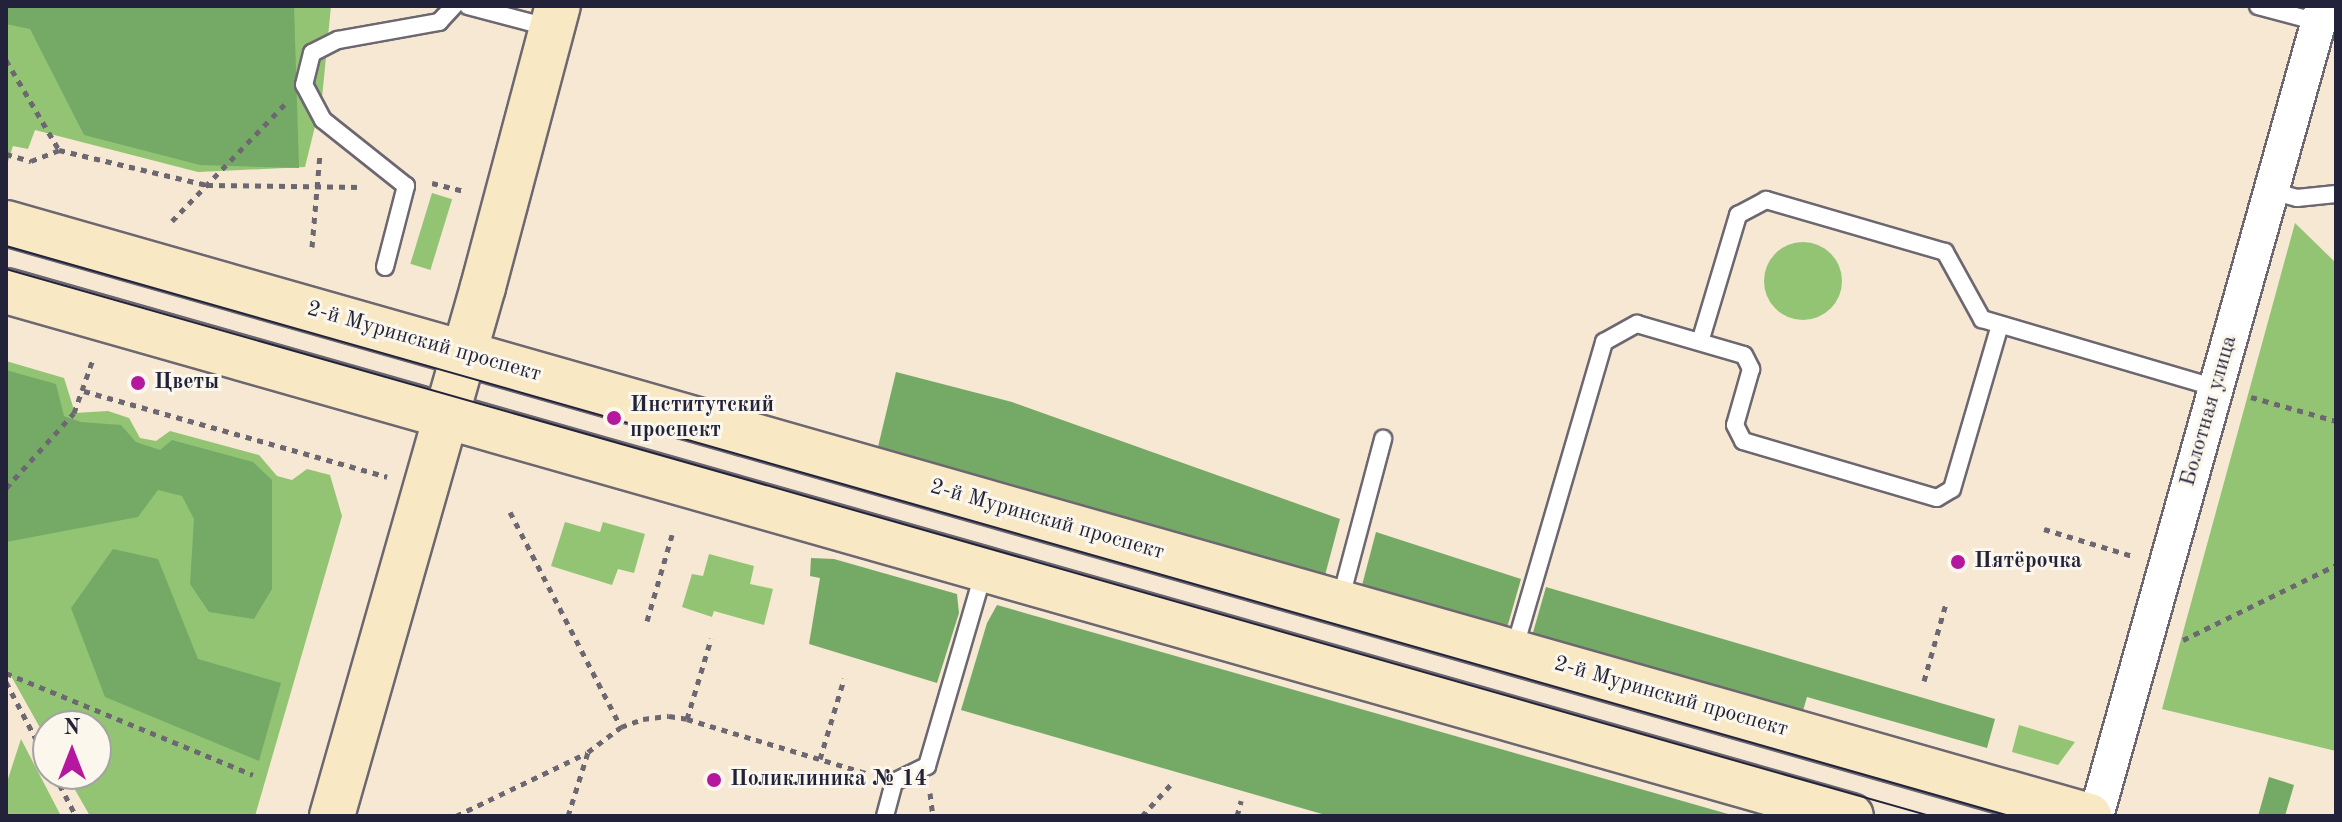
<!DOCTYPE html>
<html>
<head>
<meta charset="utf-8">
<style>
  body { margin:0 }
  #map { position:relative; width:2342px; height:822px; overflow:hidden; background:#f6e8d2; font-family:"Old Standard TT",serif }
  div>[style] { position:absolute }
  .green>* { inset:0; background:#92c474; transform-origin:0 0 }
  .round { border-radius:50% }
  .forest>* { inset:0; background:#75aa66 }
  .path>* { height:5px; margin-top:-2.5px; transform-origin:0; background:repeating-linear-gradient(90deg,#6c6770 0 6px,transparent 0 12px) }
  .roads { filter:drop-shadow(2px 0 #6c6770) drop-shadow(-2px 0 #6c6770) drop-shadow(0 2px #6c6770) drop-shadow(0 -2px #6c6770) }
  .lane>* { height:16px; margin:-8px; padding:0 8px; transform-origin:8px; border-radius:8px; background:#fff }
  .street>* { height:34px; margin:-17px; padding:0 17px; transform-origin:17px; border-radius:17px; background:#fff }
  .secondary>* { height:44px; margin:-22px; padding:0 22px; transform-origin:22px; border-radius:22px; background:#f8e8c3 }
  .tram>* { height:2px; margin:-1px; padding:0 1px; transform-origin:1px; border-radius:1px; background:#22223b }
  .dots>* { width:22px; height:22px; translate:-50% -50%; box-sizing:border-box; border:4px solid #fbf7ec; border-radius:50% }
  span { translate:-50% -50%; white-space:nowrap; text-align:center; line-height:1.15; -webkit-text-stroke:6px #fbf7ec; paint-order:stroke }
  .street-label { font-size:22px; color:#22223b }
  .poi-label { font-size:22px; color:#22223b; font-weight:700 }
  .left { translate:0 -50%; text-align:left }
  .frame { position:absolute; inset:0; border:8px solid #22223b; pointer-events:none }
  .north { position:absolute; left:32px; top:710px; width:80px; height:80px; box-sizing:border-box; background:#fbf7ec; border:2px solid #a4a2a5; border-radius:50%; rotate:0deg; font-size:22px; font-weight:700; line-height:32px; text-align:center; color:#22223b }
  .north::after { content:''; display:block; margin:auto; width:28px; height:36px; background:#b5179e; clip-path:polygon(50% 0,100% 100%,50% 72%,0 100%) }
</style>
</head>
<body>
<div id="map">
  <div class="green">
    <div style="clip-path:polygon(6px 6px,331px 6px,322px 98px,305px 167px,198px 172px,35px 130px,28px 149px,13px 146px,6px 168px)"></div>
    <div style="left:432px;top:193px;width:21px;height:74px;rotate:17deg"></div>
    <div style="clip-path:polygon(2295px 223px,2336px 263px,2336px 751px,2162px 709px)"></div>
    <div class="round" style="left:1764px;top:242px;width:78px;height:78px"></div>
    <div style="clip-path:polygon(6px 361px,64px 378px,75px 413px,108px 411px,129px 418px,140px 438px,156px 441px,170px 431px,259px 455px,277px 476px,292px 480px,307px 469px,330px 475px,342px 516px,255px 816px,90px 816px,66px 774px,96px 774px,96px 726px,48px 726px,48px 742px,6px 667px)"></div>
    <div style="clip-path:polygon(565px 522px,600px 532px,603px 522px,645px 534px,634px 573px,618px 569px,612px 585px,551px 566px)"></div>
    <div style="clip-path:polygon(709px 554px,754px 566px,750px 584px,773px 589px,764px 625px,714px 611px,712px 617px,682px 607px,692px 574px,703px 576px)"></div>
    <div style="clip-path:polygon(2019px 725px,2075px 742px,2058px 765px,2012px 752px)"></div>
    <div style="clip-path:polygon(21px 739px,61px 816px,6px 816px,6px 785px)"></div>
  </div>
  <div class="forest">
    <div style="clip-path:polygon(6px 6px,294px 6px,299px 168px,200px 165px,84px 135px,30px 29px,6px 24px)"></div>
    <div style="clip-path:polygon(6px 370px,56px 384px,64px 416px,81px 422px,121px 425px,136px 442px,160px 450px,172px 440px,253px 462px,272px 480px,272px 589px,254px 619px,209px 612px,190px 584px,194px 519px,182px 496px,158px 490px,138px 517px,6px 542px)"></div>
    <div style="clip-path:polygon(896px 372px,1012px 402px,1340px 519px,1324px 579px,877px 451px)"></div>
    <div style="clip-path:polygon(1376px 532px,1521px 579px,1507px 628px,1361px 589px)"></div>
    <div style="clip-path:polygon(113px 549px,158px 559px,198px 659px,281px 683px,259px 761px,105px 697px,71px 608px)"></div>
    <div style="clip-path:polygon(811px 558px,834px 559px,957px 594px,959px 613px,937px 683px,809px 644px,820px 578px,810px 576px)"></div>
    <div style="clip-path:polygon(1546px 587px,1995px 719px,1987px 748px,1807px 697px,1802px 714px,1532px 636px)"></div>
    <div style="clip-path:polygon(997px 605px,1735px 816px,1329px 816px,961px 710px,987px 623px)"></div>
    <div style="clip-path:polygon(2269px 777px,2294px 785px,2285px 816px,2258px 816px)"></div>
  </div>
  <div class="path">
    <div style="left:6px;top:60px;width:104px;rotate:59.5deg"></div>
    <div style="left:6px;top:154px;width:26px;rotate:16deg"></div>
    <div style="left:31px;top:161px;width:30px;rotate:-21deg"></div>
    <div style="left:59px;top:150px;width:152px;rotate:13.3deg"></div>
    <div style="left:207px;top:185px;width:155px;rotate:0.7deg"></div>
    <div style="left:432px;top:183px;width:33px;rotate:14deg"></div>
    <div style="left:172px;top:221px;width:163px;rotate:-46deg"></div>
    <div style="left:312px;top:247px;width:94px;rotate:-85.1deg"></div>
    <div style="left:84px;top:391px;width:315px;rotate:15.8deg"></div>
    <div style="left:2251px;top:397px;width:88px;rotate:15.8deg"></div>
    <div style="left:6px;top:488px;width:101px;rotate:-47.8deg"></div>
    <div style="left:74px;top:413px;width:57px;rotate:-70.6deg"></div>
    <div style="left:510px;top:512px;width:242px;rotate:62.7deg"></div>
    <div style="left:2044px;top:529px;width:93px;rotate:16.9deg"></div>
    <div style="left:647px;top:621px;width:90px;rotate:-73.8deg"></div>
    <div style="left:2183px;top:640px;width:170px;rotate:-26.1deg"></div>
    <div style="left:6px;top:673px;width:267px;rotate:22.4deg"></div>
    <div style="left:1924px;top:681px;width:81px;rotate:-74.2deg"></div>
    <div style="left:6px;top:682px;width:90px;rotate:62.3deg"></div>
    <div style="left:687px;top:719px;width:84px;rotate:-73.3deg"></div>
    <div style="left:820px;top:759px;width:84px;rotate:-73.3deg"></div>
    <div style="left:54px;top:774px;width:47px;rotate:62.4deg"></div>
    <div style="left:930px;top:793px;width:23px;rotate:83deg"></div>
    <div style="left:456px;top:816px;width:145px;rotate:-25.7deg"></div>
    <div style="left:568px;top:816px;width:67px;rotate:-72.6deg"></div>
    <div style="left:588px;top:752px;width:41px;rotate:-37.1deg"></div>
    <div style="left:621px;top:727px;width:23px;rotate:-20deg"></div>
    <div style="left:643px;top:719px;width:26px;rotate:-7deg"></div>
    <div style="left:669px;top:716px;width:18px;rotate:9deg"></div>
    <div style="left:687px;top:719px;width:190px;rotate:16.8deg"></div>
    <div style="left:1142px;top:816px;width:47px;rotate:-47.6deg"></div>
    <div style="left:1237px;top:816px;width:16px;rotate:-75deg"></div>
  </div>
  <div class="roads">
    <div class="lane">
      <div style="left:468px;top:6px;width:86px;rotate:14.8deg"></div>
      <div style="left:2258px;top:6px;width:62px;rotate:14.9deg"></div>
      <div style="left:2271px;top:191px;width:27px;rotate:15deg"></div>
      <div style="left:2297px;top:198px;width:39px;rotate:-6deg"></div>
      <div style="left:385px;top:267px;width:84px;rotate:-75.5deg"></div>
      <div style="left:406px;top:186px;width:106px;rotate:-141.5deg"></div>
      <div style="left:323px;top:120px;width:40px;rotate:-118deg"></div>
      <div style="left:304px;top:85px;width:33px;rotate:-76deg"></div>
      <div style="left:312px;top:53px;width:29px;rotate:-27deg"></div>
      <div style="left:338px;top:40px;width:103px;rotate:-10.1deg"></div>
      <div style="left:439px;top:22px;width:22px;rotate:-47deg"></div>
      <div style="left:1700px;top:342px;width:133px;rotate:-73.3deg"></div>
      <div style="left:1738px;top:215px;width:32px;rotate:-28deg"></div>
      <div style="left:1766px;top:200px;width:186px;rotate:16.2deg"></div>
      <div style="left:1945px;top:252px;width:77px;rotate:61.1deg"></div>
      <div style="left:1982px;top:319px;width:244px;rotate:16.4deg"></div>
      <div style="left:1340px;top:601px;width:168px;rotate:-75.1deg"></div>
      <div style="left:1514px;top:650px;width:321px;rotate:-73.7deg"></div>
      <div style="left:1604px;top:342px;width:38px;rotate:-29deg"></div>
      <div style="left:1637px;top:324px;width:111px;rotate:16.2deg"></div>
      <div style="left:1744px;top:355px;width:16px;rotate:63deg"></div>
      <div style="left:1751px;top:369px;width:58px;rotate:105.9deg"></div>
      <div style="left:1735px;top:425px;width:18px;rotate:63deg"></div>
      <div style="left:1743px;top:441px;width:202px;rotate:16.4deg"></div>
      <div style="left:1937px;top:498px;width:17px;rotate:-31deg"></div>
      <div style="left:1952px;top:489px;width:171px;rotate:-73.7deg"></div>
      <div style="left:885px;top:816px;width:35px;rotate:-75deg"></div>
      <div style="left:894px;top:782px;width:37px;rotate:-26deg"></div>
      <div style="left:927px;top:766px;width:203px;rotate:-73.7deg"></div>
    </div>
    <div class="street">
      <div style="left:2096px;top:816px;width:841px;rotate:-74.34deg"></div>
    </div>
    <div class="secondary">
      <div style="left:6px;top:223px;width:2166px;rotate:15.89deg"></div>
      <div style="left:6px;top:291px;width:1918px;rotate:15.88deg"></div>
      <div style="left:332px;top:816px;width:550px;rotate:-74.07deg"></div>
      <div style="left:483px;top:287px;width:291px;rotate:-75.1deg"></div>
    </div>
  </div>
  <div class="tram">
    <div style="left:6px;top:246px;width:2083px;rotate:15.88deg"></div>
    <div style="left:6px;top:269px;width:2000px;rotate:15.87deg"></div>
  </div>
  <div class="dots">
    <div style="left:138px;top:383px;background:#b5179e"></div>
    <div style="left:614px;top:418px;background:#b5179e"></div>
    <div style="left:1958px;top:562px;background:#b5179e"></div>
    <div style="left:714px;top:780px;background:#b5179e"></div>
  </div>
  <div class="street-label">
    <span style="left:424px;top:342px;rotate:16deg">2-й Муринский проспект</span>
    <span style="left:2209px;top:411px;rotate:-74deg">Болотная улица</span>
    <span style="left:1047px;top:520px;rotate:16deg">2-й Муринский проспект</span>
    <span style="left:1671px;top:697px;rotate:16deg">2-й Муринский проспект</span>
  </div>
  <div class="poi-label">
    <span class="left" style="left:154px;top:383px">Цветы</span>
    <span class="left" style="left:630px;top:418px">Институтский<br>проспект</span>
    <span class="left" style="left:1974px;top:562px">Пятёрочка</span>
    <span class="left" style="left:730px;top:780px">Поликлиника № 14</span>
  </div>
  <div class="frame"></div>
  <div class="north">N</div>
</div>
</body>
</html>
